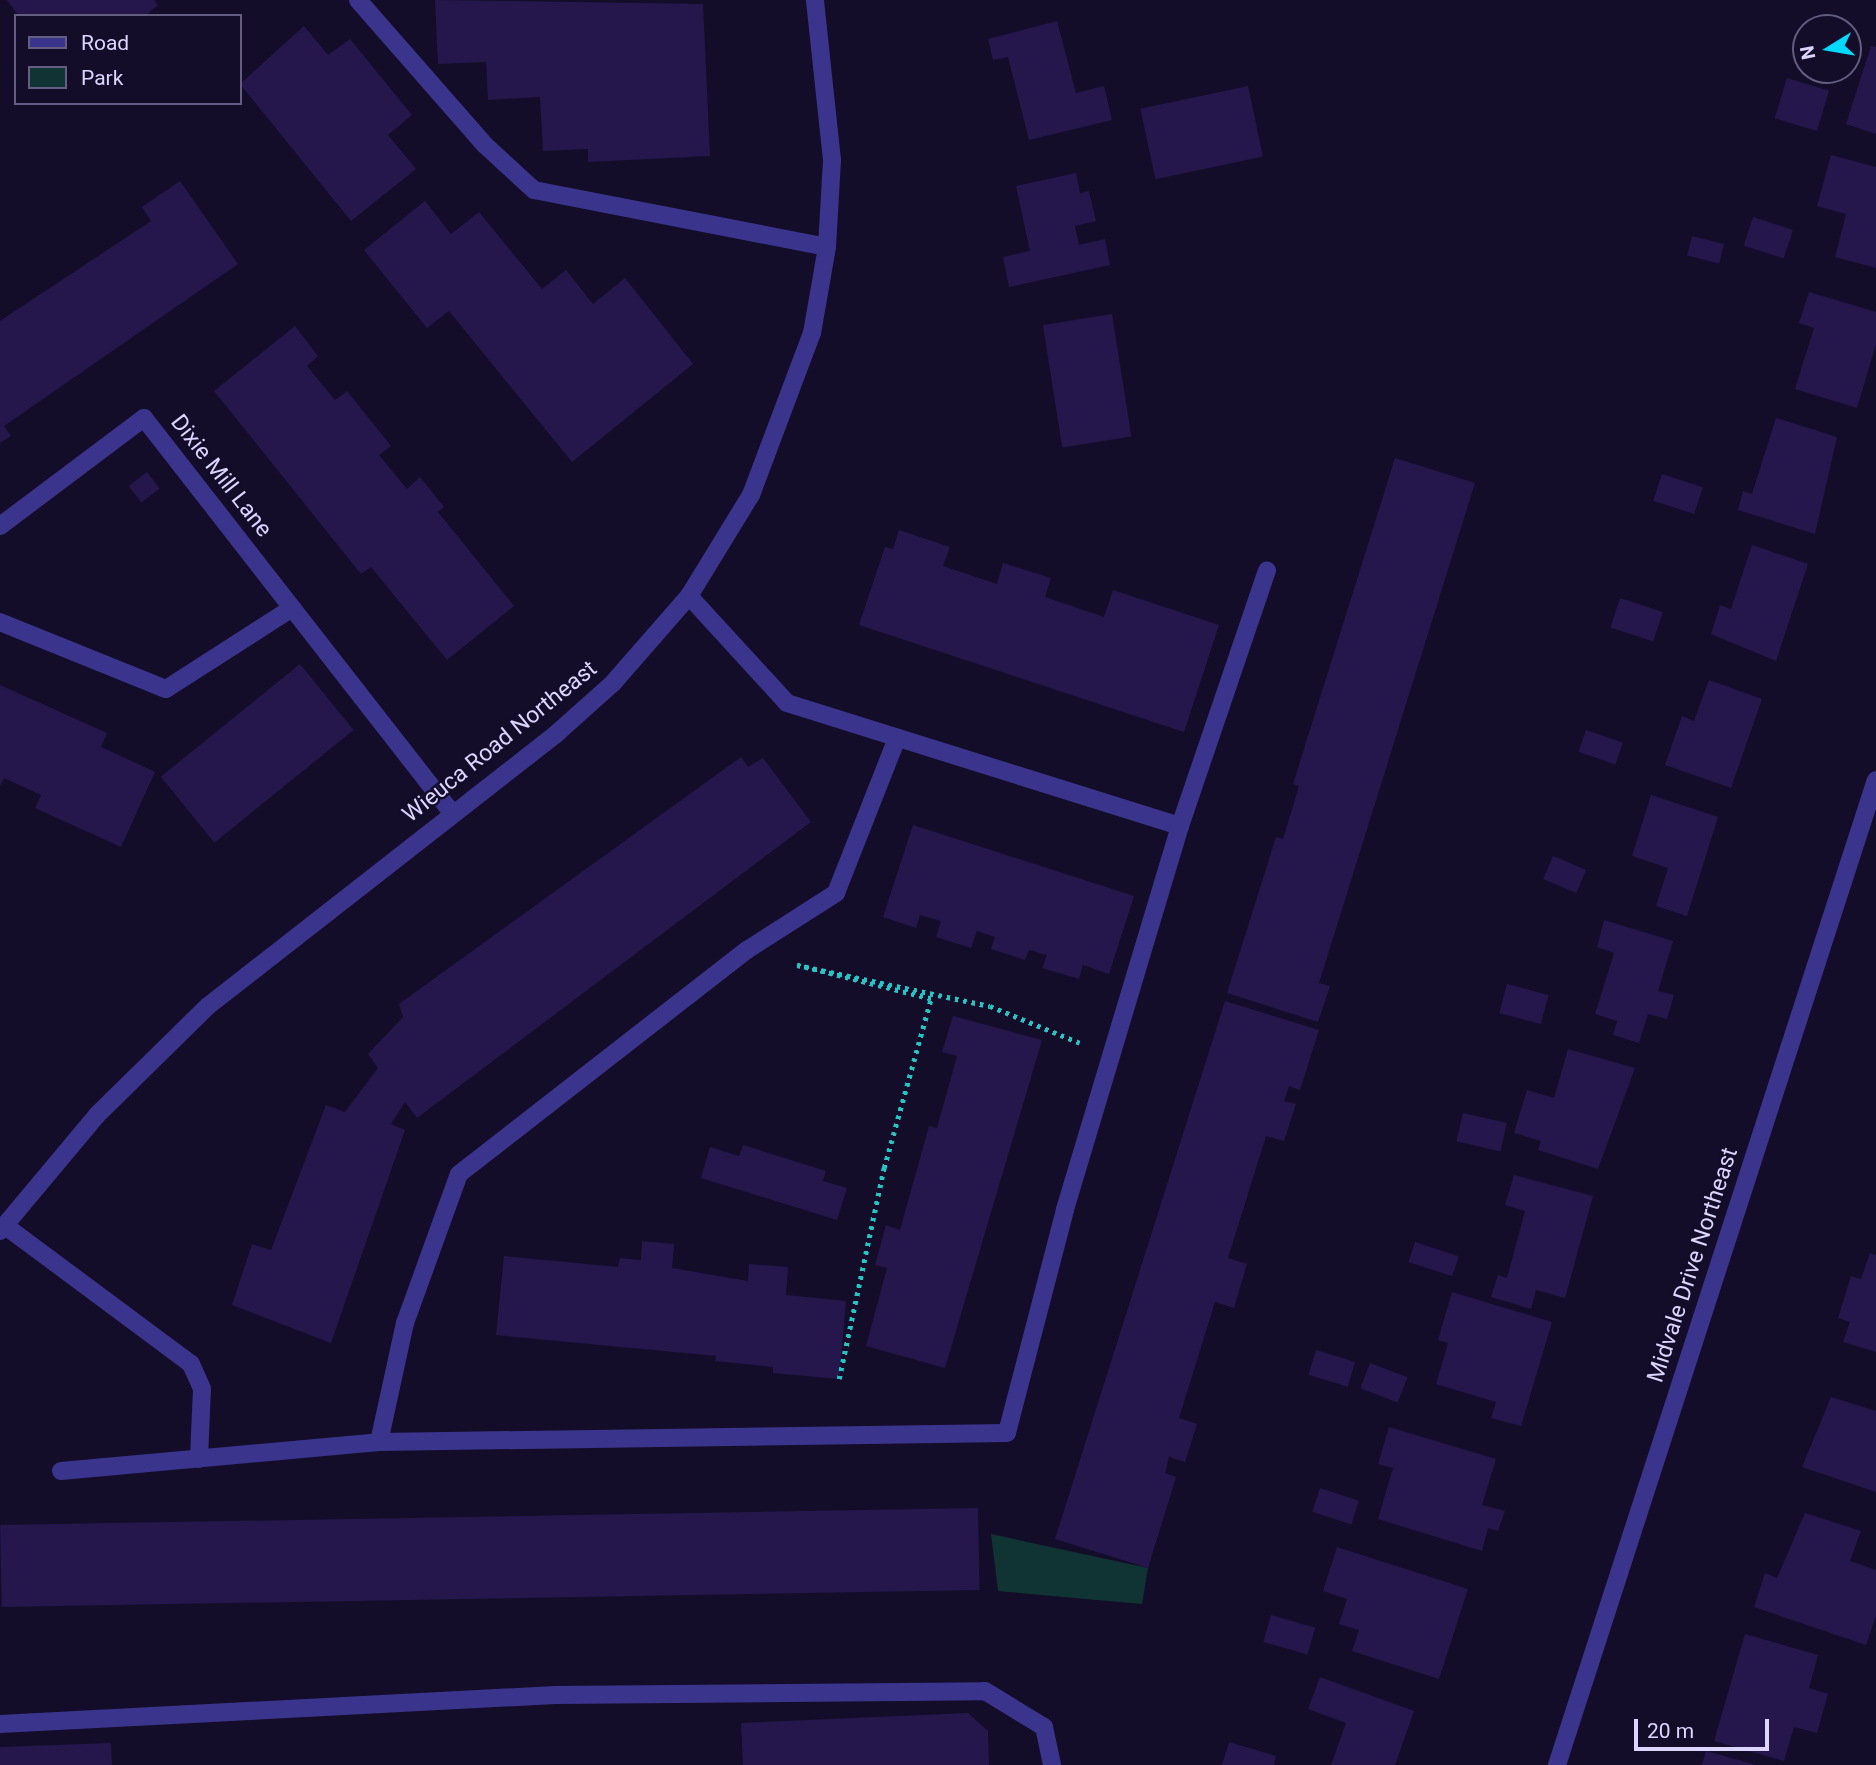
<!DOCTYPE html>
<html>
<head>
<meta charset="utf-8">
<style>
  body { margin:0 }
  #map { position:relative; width:1876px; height:1765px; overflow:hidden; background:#130d29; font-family:Roboto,sans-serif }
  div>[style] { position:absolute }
  .green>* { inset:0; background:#103334 }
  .building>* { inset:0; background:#25174c; transform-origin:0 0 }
  .path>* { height:4.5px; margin-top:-2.25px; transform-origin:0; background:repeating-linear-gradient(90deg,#23c6c4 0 3.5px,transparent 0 8.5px) }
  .service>* { height:18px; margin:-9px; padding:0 9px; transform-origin:9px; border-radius:9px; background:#3b348d }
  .minor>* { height:18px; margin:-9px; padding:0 9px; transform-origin:9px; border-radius:9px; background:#3b348d }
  span { translate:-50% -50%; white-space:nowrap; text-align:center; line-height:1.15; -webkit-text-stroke:5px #130d29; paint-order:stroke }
  .street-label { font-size:23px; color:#dcd5ff }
  .legend { position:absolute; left:14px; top:14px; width:228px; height:91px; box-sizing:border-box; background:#130d29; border:2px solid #635d7f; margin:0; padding:9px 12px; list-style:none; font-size:21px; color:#dcd5ff }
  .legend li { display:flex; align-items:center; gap:14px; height:35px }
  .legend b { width:35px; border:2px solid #635d7f }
  .north { position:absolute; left:1792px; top:14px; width:70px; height:70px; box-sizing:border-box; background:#130d29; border:2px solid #635d7f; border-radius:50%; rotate:259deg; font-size:19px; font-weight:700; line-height:28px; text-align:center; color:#dcd5ff }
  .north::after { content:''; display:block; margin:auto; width:24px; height:32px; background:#01d9ff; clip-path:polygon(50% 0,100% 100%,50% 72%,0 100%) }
  .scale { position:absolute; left:1634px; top:1719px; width:135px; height:32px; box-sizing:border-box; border:4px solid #dcd5ff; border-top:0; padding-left:9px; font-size:21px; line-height:24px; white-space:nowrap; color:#dcd5ff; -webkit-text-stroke:5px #130d29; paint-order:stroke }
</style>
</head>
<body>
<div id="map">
  <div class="green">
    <div style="clip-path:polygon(991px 1534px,1148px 1568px,1142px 1604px,998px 1591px)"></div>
  </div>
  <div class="building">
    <div style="clip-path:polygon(7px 0,154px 0,158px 5px,145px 16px,19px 16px)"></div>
    <div style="clip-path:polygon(435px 0,703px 4px,710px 156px,588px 162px,588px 149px,543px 151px,540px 97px,488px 100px,486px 62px,438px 64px)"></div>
    <div style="clip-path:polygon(1057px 21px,1076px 93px,1104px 86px,1112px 120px,1029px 140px,1008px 57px,993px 60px,988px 39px)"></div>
    <div style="clip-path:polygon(304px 26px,328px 55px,350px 39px,412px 115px,388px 135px,416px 169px,351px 221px,240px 84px)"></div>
    <div style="clip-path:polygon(1871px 46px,1876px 47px,1876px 134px,1846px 124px)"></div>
    <div style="left:1787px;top:78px;width:44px;height:42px;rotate:17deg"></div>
    <div style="left:1248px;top:86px;width:72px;height:110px;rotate:78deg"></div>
    <div style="clip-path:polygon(1831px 155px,1876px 167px,1876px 268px,1835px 257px,1846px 214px,1817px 206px)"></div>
    <div style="clip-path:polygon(1076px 173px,1080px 193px,1089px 191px,1096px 221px,1075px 226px,1079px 245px,1105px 239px,1110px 265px,1009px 287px,1003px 257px,1030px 251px,1016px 186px)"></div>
    <div style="clip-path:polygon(180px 181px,238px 264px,4px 426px,11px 436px,0 443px,0 321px,151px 221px,142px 207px)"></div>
    <div style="clip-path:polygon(425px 201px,451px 234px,479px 212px,542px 289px,566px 270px,593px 304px,625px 278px,693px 364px,572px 462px,449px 311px,427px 328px,364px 250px)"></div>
    <div style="left:1753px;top:217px;width:42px;height:30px;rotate:18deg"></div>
    <div style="left:1692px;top:236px;width:33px;height:20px;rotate:14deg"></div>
    <div style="clip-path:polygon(1809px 292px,1876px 312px,1876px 344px,1857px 408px,1795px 389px,1814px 328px,1799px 323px)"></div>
    <div style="left:1112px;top:314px;width:124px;height:70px;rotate:81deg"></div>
    <div style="clip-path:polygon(295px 326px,318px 356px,307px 366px,335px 400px,347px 391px,391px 446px,379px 455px,407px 489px,420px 477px,444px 507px,438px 512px,514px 606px,447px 660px,371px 567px,361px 574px,214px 391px)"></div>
    <div style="clip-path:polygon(1776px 418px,1837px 437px,1815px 534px,1738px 510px,1743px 491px,1752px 494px)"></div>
    <div style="clip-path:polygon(1395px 458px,1475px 483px,1319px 983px,1330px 986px,1318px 1022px,1227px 993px,1276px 837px,1283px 839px,1299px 786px,1293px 784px)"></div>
    <div style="left:147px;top:472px;width:21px;height:23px;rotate:53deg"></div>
    <div style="left:1662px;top:474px;width:43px;height:28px;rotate:18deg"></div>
    <div style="clip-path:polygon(899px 530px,950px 547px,943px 566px,997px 584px,1003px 563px,1051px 578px,1045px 597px,1104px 617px,1113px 590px,1219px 625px,1184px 732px,859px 625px,885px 547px,893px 549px)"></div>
    <div style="clip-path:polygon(1752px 545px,1808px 564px,1776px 661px,1711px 634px,1720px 605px,1731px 609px)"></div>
    <div style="left:1620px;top:598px;width:45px;height:31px;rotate:18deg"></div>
    <div style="left:300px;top:664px;width:85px;height:179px;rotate:51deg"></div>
    <div style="clip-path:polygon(1709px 680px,1762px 699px,1731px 788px,1665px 765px,1682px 716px,1694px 721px)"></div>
    <div style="clip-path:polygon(0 685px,107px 733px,101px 747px,155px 772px,121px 847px,35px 808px,41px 795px,4px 778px,0 786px)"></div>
    <div style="left:1586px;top:730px;width:39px;height:23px;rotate:19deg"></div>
    <div style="clip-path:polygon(741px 757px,748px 767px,763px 758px,811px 822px,417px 1118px,405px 1102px,391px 1124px,405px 1130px,331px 1343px,232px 1305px,252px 1244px,271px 1250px,326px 1105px,345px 1112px,378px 1068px,368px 1054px,403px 1017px,399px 1004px)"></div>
    <div style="clip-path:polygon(1651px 795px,1718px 817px,1687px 916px,1656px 906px,1668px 868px,1632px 856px)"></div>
    <div style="clip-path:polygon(913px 825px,1134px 896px,1109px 974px,1083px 965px,1079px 979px,1042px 968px,1047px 955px,1029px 950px,1025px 960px,991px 949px,995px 937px,977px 931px,971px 948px,936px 937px,941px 921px,920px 915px,916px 928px,883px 917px)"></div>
    <div style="left:1553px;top:856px;width:36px;height:25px;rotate:23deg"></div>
    <div style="clip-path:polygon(1604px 920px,1673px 941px,1658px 991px,1674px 995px,1667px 1019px,1648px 1014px,1639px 1043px,1613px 1035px,1617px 1021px,1595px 1014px,1614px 953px,1597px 947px)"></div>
    <div style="left:1507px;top:984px;width:43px;height:30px;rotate:15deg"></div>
    <div style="clip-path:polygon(1225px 1001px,1319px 1030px,1300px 1090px,1289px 1086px,1284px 1101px,1296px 1104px,1284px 1141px,1266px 1136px,1228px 1258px,1247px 1264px,1234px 1308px,1215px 1302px,1179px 1418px,1197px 1424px,1185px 1462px,1169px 1457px,1165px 1473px,1176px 1477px,1148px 1568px,1055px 1539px)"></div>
    <div style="clip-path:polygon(953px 1016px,1042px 1040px,945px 1368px,866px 1346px,887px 1268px,875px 1265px,886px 1225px,900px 1230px,929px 1126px,937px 1128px,957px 1056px,942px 1052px)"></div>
    <div style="clip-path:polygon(1568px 1049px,1635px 1068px,1598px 1169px,1538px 1150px,1541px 1141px,1514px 1133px,1527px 1090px,1554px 1098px)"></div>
    <div style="left:1463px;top:1113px;width:45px;height:29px;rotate:13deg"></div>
    <div style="clip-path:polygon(743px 1145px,826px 1171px,823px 1181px,847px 1188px,837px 1220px,701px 1178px,710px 1147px,739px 1156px)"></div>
    <div style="clip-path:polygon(1514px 1175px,1593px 1196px,1565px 1298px,1536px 1290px,1531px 1309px,1491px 1297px,1498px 1275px,1507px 1278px,1525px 1211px,1505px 1205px)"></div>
    <div style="clip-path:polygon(642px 1241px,674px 1244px,672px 1268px,748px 1281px,749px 1264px,788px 1267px,786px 1295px,846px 1301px,839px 1379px,773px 1373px,773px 1367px,715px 1361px,716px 1356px,496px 1335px,504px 1256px,618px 1267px,620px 1258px,641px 1260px)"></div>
    <div style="left:1415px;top:1242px;width:46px;height:21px;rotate:18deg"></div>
    <div style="clip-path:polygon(1870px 1253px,1876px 1255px,1876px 1352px,1843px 1342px,1850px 1322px,1838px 1318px,1851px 1276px,1861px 1279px)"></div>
    <div style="clip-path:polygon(1452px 1292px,1552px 1322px,1521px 1426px,1491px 1418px,1496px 1402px,1436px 1384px,1448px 1343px,1438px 1340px)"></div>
    <div style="left:1316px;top:1350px;width:41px;height:26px;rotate:17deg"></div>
    <div style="left:1370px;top:1363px;width:40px;height:27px;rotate:21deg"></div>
    <div style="clip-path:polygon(1831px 1397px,1876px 1411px,1876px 1492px,1802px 1467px)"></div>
    <div style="clip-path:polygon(1389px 1427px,1496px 1459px,1482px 1505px,1505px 1511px,1498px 1531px,1488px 1528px,1482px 1551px,1378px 1519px,1393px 1468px,1378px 1464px)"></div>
    <div style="left:1320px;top:1488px;width:41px;height:25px;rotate:18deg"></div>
    <div style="left:978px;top:1508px;width:82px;height:978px;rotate:89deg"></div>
    <div style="clip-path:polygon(1805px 1513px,1861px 1531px,1850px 1561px,1876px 1570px,1876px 1616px,1866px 1645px,1754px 1607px,1765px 1573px,1777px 1578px)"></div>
    <div style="clip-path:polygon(1337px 1547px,1468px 1589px,1439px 1679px,1352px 1651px,1359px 1630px,1339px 1624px,1347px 1599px,1323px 1591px)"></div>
    <div style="left:1271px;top:1615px;width:46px;height:28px;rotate:16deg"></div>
    <div style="clip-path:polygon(1745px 1634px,1818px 1655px,1809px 1688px,1828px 1694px,1817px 1733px,1794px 1727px,1784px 1761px,1714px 1741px)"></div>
    <div style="clip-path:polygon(1320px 1677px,1414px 1711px,1395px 1765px,1331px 1765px,1346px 1723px,1308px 1709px)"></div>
    <div style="clip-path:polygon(968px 1713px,988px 1731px,989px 1765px,743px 1765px,741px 1723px)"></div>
    <div style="clip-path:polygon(1229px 1742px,1276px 1756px,1274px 1765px,1222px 1765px)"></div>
    <div style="clip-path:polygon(111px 1743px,112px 1765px,0 1765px,0 1747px)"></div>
    <div style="clip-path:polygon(1706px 1751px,1753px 1764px,1753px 1765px,1702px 1765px)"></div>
  </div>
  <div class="path">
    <div style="left:839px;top:1379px;width:216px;rotate:-78deg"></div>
    <div style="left:884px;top:1168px;width:175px;rotate:-74.5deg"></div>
    <div style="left:931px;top:999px;width:138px;rotate:-165.8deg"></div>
    <div style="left:797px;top:965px;width:197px;rotate:12deg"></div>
    <div style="left:990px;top:1006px;width:97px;rotate:22.3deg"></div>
  </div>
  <div class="service">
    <div style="left:689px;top:596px;width:145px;rotate:47.5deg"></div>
    <div style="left:787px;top:703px;width:412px;rotate:17.4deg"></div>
    <div style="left:1180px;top:826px;width:401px;rotate:106.7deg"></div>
    <div style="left:1065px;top:1210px;width:230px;rotate:104.6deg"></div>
    <div style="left:1007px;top:1433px;width:628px;rotate:179.18deg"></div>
    <div style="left:379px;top:1442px;width:122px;rotate:-77.7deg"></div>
    <div style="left:405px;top:1323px;width:158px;rotate:-70.1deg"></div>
    <div style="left:459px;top:1174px;width:365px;rotate:-37.9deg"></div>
    <div style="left:747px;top:950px;width:106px;rotate:-32.6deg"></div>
    <div style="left:836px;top:893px;width:167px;rotate:-68.5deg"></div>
    <div style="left:1180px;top:826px;width:270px;rotate:-71.2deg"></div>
    <div style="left:4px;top:1225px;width:233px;rotate:36.6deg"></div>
    <div style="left:191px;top:1364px;width:27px;rotate:66deg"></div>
    <div style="left:202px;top:1389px;width:70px;rotate:92.5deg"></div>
    <div style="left:61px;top:1471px;width:319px;rotate:-5.2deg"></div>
    <div style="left:0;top:1724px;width:556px;rotate:-2.99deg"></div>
    <div style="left:555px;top:1695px;width:430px;rotate:-0.5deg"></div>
    <div style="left:985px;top:1691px;width:69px;rotate:31.4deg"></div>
    <div style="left:1044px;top:1727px;width:39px;rotate:78deg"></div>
  </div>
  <div class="minor">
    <div style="left:358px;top:0;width:193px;rotate:48.8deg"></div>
    <div style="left:485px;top:145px;width:67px;rotate:42.6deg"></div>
    <div style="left:534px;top:190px;width:298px;rotate:11deg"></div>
    <div style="left:0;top:526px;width:180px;rotate:-36.9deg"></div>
    <div style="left:144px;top:418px;width:501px;rotate:52.05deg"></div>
    <div style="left:0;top:622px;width:179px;rotate:22deg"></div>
    <div style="left:166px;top:689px;width:150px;rotate:-32.7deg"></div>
    <div style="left:0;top:1231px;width:151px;rotate:-50.1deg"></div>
    <div style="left:97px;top:1115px;width:156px;rotate:-44.5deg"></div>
    <div style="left:208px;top:1006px;width:442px;rotate:-38deg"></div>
    <div style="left:556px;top:734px;width:76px;rotate:-41.8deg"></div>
    <div style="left:613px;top:683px;width:116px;rotate:-48.9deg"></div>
    <div style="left:689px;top:596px;width:119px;rotate:-58.5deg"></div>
    <div style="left:751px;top:495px;width:173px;rotate:-69.4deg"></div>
    <div style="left:812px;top:333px;width:87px;rotate:-80.1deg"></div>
    <div style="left:827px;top:247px;width:87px;rotate:-86.7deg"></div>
    <div style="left:832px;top:160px;width:161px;rotate:-96.1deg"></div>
    <div style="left:1557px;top:1765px;width:1035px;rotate:-72.06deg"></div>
  </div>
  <div class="street-label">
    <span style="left:221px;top:476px;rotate:52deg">Dixie Mill Lane</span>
    <span style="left:500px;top:742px;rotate:-39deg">Wieuca Road Northeast</span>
    <span style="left:1693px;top:1265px;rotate:-72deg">Midvale Drive Northeast</span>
  </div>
  <ul class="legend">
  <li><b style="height:9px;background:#3b348d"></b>Road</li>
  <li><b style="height:19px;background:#103334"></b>Park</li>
  </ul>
  <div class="north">N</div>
  <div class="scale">20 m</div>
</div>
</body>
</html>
